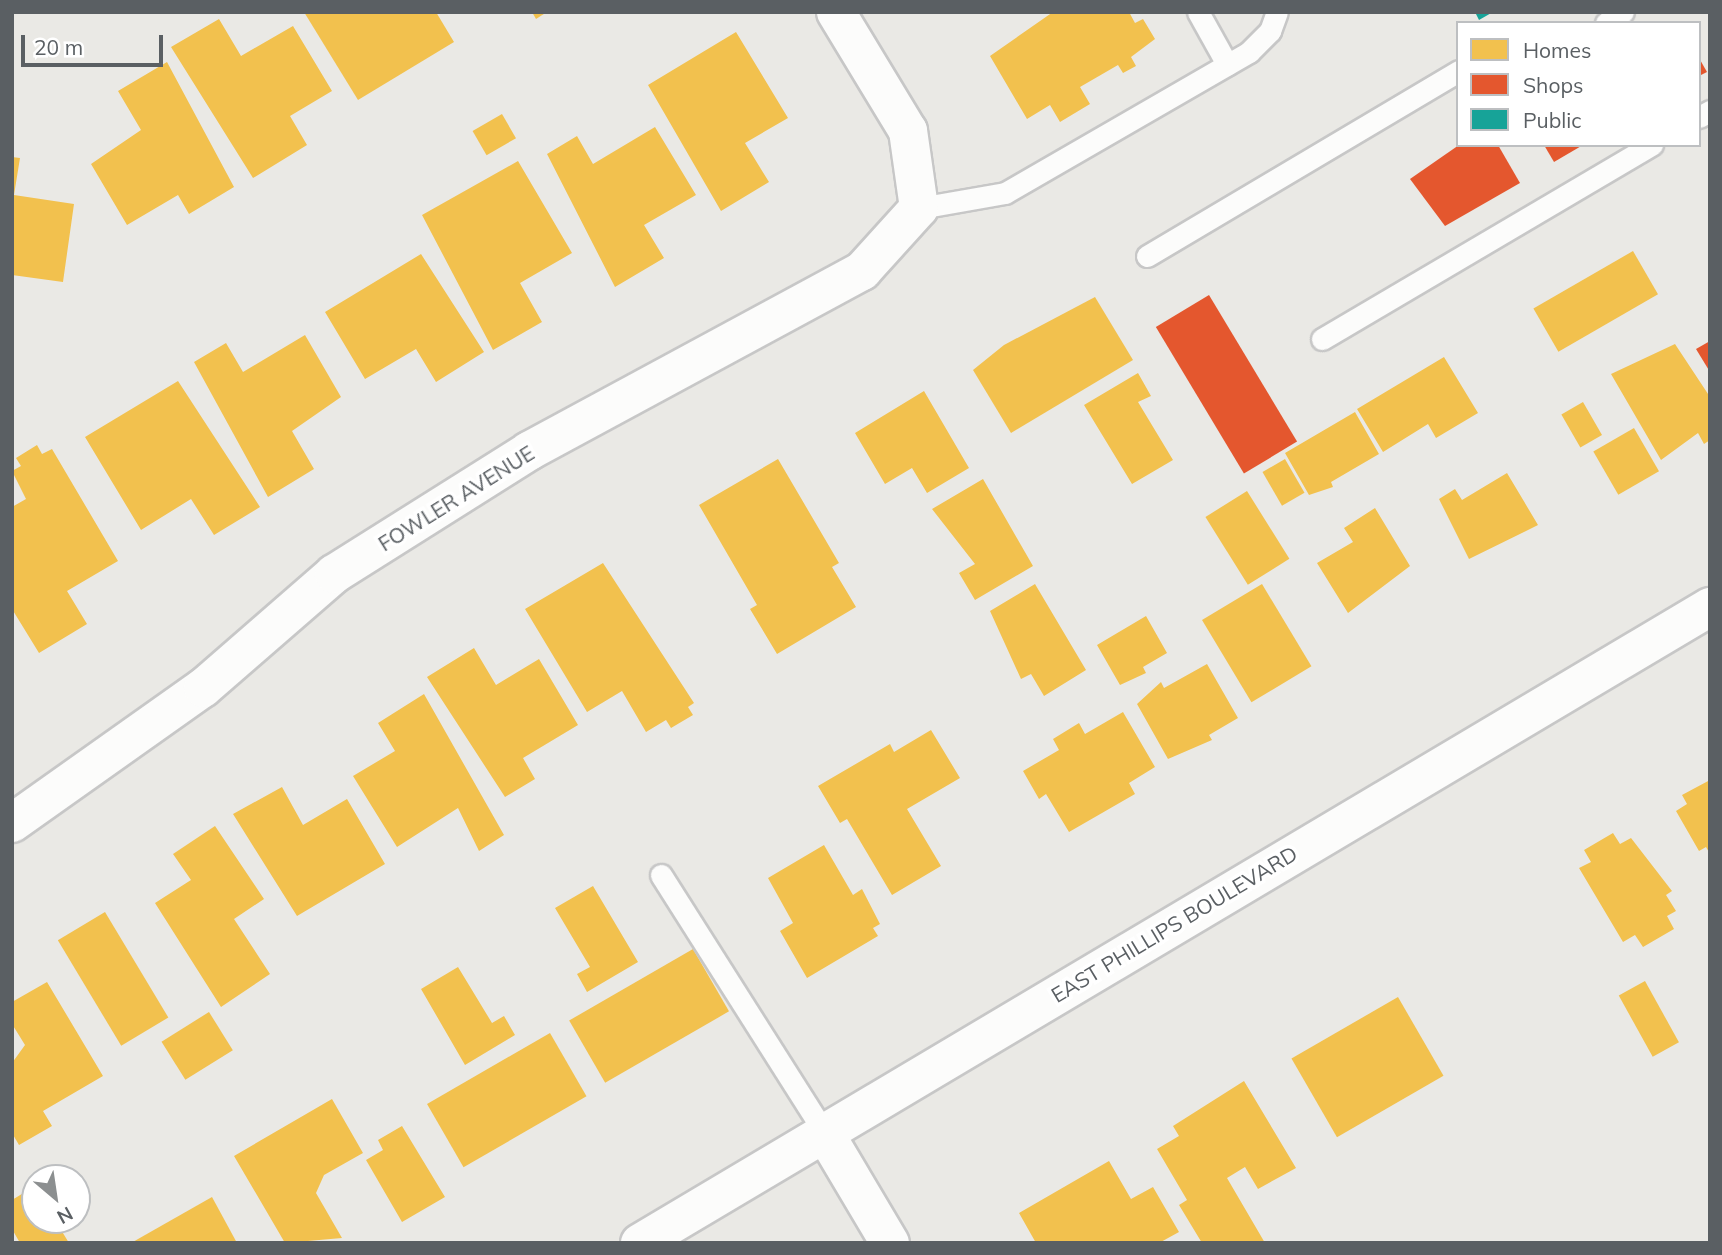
<!DOCTYPE html>
<html>
<head>
<meta charset="utf-8">
<style>
  body { margin:0 }
  #map { position:relative; width:1722px; height:1255px; overflow:hidden; background:#eae9e5; font-family:Mulish,sans-serif }
  div>[style] { position:absolute }
  .homes>* { inset:0; background:#f2c14e; transform-origin:0 0 }
  .shops>* { inset:0; background:#e4572e; transform-origin:0 0 }
  .public>* { inset:0; background:#17a398 }
  .roads { filter:drop-shadow(2px 0 #c7c7c7) drop-shadow(-2px 0 #c7c7c7) drop-shadow(0 2px #c7c7c7) drop-shadow(0 -2px #c7c7c7) }
  .lane>* { height:21px; margin:-10.5px; padding:0 10.5px; transform-origin:10.5px; border-radius:10.5px; background:#fcfcfb }
  .street>* { height:38px; margin:-19px; padding:0 19px; transform-origin:19px; border-radius:19px; background:#fcfcfb }
  .secondary>* { height:38px; margin:-19px; padding:0 19px; transform-origin:19px; border-radius:19px; background:#fcfcfb }
  span { translate:-50% -50%; white-space:nowrap; text-align:center; line-height:1.15; -webkit-text-stroke:7px #fff; paint-order:stroke }
  .street-label { font-size:21px; color:#5a5f63 }
  .frame { position:absolute; inset:0; border:14px solid #5a5f63; pointer-events:none }
  .legend { position:absolute; left:1456px; top:21px; width:245px; height:126px; box-sizing:border-box; background:#fff; border:2px solid #bdbfc1; margin:0; padding:9px 12px; list-style:none; font-size:21px; color:#5a5f63 }
  .legend li { display:flex; align-items:center; gap:14px; height:35px }
  .legend b { width:35px; border:2px solid #bdbfc1 }
  .north { position:absolute; left:21px; top:1164px; width:70px; height:70px; box-sizing:border-box; background:#fff; border:2px solid #bdbfc1; border-radius:50%; rotate:151deg; font-size:19px; font-weight:700; line-height:28px; text-align:center; color:#5a5f63 }
  .north::after { content:''; display:block; margin:auto; width:24px; height:32px; background:#8c8f90; clip-path:polygon(50% 0,100% 100%,50% 72%,0 100%) }
  .scale { position:absolute; left:21px; top:35px; width:142px; height:32px; box-sizing:border-box; border:4px solid #5a5f63; border-top:0; padding-left:9px; font-size:21px; line-height:24px; white-space:nowrap; color:#5a5f63; -webkit-text-stroke:5px #fff; paint-order:stroke }
</style>
</head>
<body>
<div id="map">
  <div class="homes">
    <div style="clip-path:polygon(304px 12px,436px 12px,454px 42px,358px 100px)"></div>
    <div style="clip-path:polygon(532px 12px,547px 12px,536px 19px)"></div>
    <div style="clip-path:polygon(1053px 12px,1129px 12px,1135px 23px,1143px 19px,1155px 39px,1131px 57px,1136px 66px,1123px 73px,1118px 65px,1080px 87px,1090px 104px,1060px 122px,1050px 105px,1027px 119px,990px 56px)"></div>
    <div style="clip-path:polygon(219px 19px,241px 56px,293px 26px,332px 91px,290px 116px,307px 145px,253px 178px,171px 47px)"></div>
    <div style="clip-path:polygon(736px 32px,788px 118px,745px 143px,769px 182px,721px 211px,648px 85px)"></div>
    <div style="clip-path:polygon(167px 62px,234px 187px,189px 214px,178px 195px,127px 225px,91px 164px,141px 130px,118px 91px)"></div>
    <div style="left:502px;top:114px;width:28px;height:34px;rotate:60deg"></div>
    <div style="clip-path:polygon(655px 127px,696px 195px,644px 225px,664px 258px,615px 287px,547px 154px,577px 136px,593px 164px)"></div>
    <div style="clip-path:polygon(12px 157px,20px 158px,14px 195px,74px 204px,63px 282px,12px 275px)"></div>
    <div style="clip-path:polygon(518px 161px,572px 253px,520px 283px,542px 322px,493px 350px,422px 215px)"></div>
    <div style="left:1633px;top:251px;width:50px;height:115px;rotate:60deg"></div>
    <div style="clip-path:polygon(421px 254px,484px 352px,436px 382px,416px 349px,365px 379px,325px 312px)"></div>
    <div style="clip-path:polygon(1095px 297px,1133px 360px,1011px 433px,973px 370px,1004px 345px)"></div>
    <div style="clip-path:polygon(305px 335px,341px 397px,292px 431px,314px 469px,268px 497px,194px 362px,226px 343px,243px 372px)"></div>
    <div style="clip-path:polygon(1675px 344px,1710px 397px,1710px 440px,1704px 444px,1698px 433px,1661px 460px,1611px 374px)"></div>
    <div style="clip-path:polygon(1444px 357px,1478px 413px,1436px 438px,1428px 424px,1383px 452px,1357px 409px)"></div>
    <div style="clip-path:polygon(1138px 373px,1151px 396px,1138px 402px,1173px 460px,1132px 484px,1084px 405px)"></div>
    <div style="clip-path:polygon(178px 381px,260px 507px,214px 535px,191px 499px,141px 530px,85px 437px)"></div>
    <div style="clip-path:polygon(924px 391px,969px 468px,927px 493px,912px 468px,885px 484px,855px 433px)"></div>
    <div style="left:1583px;top:402px;width:38px;height:25px;rotate:60deg"></div>
    <div style="clip-path:polygon(1355px 412px,1379px 454px,1331px 482px,1333px 487px,1309px 495px,1285px 453px)"></div>
    <div style="left:1634px;top:428px;width:50px;height:47px;rotate:60deg"></div>
    <div style="clip-path:polygon(37px 445px,42px 454px,52px 449px,118px 561px,67px 591px,87px 624px,39px 653px,12px 609px,12px 507px,26px 499px,12px 471px,21px 466px,16px 458px)"></div>
    <div style="clip-path:polygon(778px 459px,839px 563px,832px 567px,856px 607px,777px 654px,750px 609px,757px 605px,699px 505px)"></div>
    <div style="left:1285px;top:459px;width:39px;height:26px;rotate:60deg"></div>
    <div style="clip-path:polygon(1507px 473px,1538px 525px,1469px 559px,1439px 499px,1455px 489px,1462px 500px)"></div>
    <div style="clip-path:polygon(983px 479px,1033px 566px,975px 600px,959px 573px,975px 564px,932px 509px)"></div>
    <div style="left:1247px;top:491px;width:80px;height:49px;rotate:58deg"></div>
    <div style="clip-path:polygon(1375px 508px,1410px 566px,1348px 613px,1317px 563px,1353px 542px,1344px 528px)"></div>
    <div style="clip-path:polygon(603px 563px,694px 703px,688px 707px,693px 715px,671px 728px,666px 720px,646px 732px,622px 691px,587px 712px,525px 609px)"></div>
    <div style="clip-path:polygon(1035px 584px,1086px 670px,1044px 696px,1031px 674px,1021px 679px,990px 611px)"></div>
    <div style="left:1262px;top:584px;width:96px;height:70px;rotate:59deg"></div>
    <div style="clip-path:polygon(1146px 616px,1167px 653px,1143px 667px,1146px 673px,1120px 685px,1097px 645px)"></div>
    <div style="clip-path:polygon(474px 648px,496px 685px,539px 659px,578px 725px,523px 758px,535px 779px,505px 797px,427px 677px)"></div>
    <div style="clip-path:polygon(1207px 664px,1238px 718px,1209px 735px,1212px 740px,1168px 759px,1137px 704px,1161px 682px,1164px 688px)"></div>
    <div style="clip-path:polygon(424px 694px,504px 835px,479px 851px,458px 808px,397px 847px,353px 776px,395px 751px,378px 723px)"></div>
    <div style="clip-path:polygon(1123px 712px,1155px 767px,1129px 783px,1135px 794px,1069px 832px,1046px 794px,1039px 799px,1023px 771px,1059px 750px,1053px 739px,1079px 723px,1085px 734px)"></div>
    <div style="clip-path:polygon(931px 730px,960px 778px,907px 809px,941px 866px,892px 895px,847px 819px,840px 823px,818px 786px,890px 744px,894px 752px)"></div>
    <div style="clip-path:polygon(1710px 780px,1710px 854px,1706px 847px,1699px 851px,1676px 811px,1687px 804px,1682px 795px)"></div>
    <div style="clip-path:polygon(282px 787px,303px 825px,347px 799px,385px 864px,297px 916px,233px 814px)"></div>
    <div style="clip-path:polygon(215px 826px,264px 899px,234px 919px,270px 974px,221px 1007px,155px 903px,191px 880px,173px 854px)"></div>
    <div style="clip-path:polygon(1613px 833px,1620px 844px,1631px 838px,1672px 891px,1666px 895px,1676px 911px,1667px 916px,1674px 929px,1643px 947px,1635px 935px,1623px 942px,1579px 868px,1591px 862px,1584px 850px)"></div>
    <div style="clip-path:polygon(824px 845px,853px 895px,862px 889px,880px 924px,873px 928px,878px 936px,807px 978px,780px 931px,793px 923px,768px 878px)"></div>
    <div style="clip-path:polygon(593px 886px,638px 962px,587px 992px,577px 974px,590px 967px,555px 908px)"></div>
    <div style="left:105px;top:912px;width:123px;height:55px;rotate:59deg"></div>
    <div style="left:693px;top:949px;width:72px;height:143px;rotate:60deg"></div>
    <div style="clip-path:polygon(458px 967px,492px 1023px,504px 1016px,515px 1035px,465px 1065px,421px 989px)"></div>
    <div style="left:1645px;top:981px;width:70px;height:30px;rotate:61deg"></div>
    <div style="clip-path:polygon(47px 982px,103px 1076px,43px 1111px,52px 1126px,19px 1145px,12px 1133px,12px 1063px,25px 1045px,12px 1024px,12px 1002px)"></div>
    <div style="left:1398px;top:997px;width:91px;height:123px;rotate:60deg"></div>
    <div style="left:209px;top:1012px;width:45px;height:56px;rotate:58deg"></div>
    <div style="left:550px;top:1033px;width:73px;height:142px;rotate:60deg"></div>
    <div style="clip-path:polygon(1244px 1081px,1296px 1168px,1258px 1189px,1245px 1167px,1227px 1178px,1265px 1243px,1202px 1243px,1179px 1205px,1187px 1200px,1157px 1149px,1179px 1136px,1173px 1126px)"></div>
    <div style="clip-path:polygon(332px 1099px,363px 1153px,324px 1175px,316px 1193px,342px 1238px,285px 1243px,234px 1156px)"></div>
    <div style="clip-path:polygon(402px 1126px,445px 1197px,402px 1222px,366px 1160px,383px 1150px,378px 1140px)"></div>
    <div style="clip-path:polygon(1109px 1161px,1131px 1199px,1153px 1187px,1179px 1232px,1159px 1243px,1036px 1243px,1019px 1213px)"></div>
    <div style="clip-path:polygon(35px 1186px,35px 1220px,55px 1220px,69px 1243px,20px 1243px,12px 1229px,12px 1200px)"></div>
    <div style="clip-path:polygon(212px 1197px,237px 1243px,131px 1243px)"></div>
  </div>
  <div class="shops">
    <div style="clip-path:polygon(1699px 58px,1707px 72px,1699px 76px)"></div>
    <div style="clip-path:polygon(1459px 145px,1498px 145px,1520px 183px,1445px 226px,1410px 179px)"></div>
    <div style="clip-path:polygon(1544px 145px,1583px 145px,1554px 162px)"></div>
    <div style="left:1209px;top:295px;width:171px;height:62px;rotate:59deg"></div>
    <div style="clip-path:polygon(1710px 341px,1710px 372px,1696px 349px)"></div>
  </div>
  <div class="public">
    <div style="clip-path:polygon(1475px 12px,1493px 12px,1479px 20px)"></div>
  </div>
  <div class="roads">
    <div class="lane">
      <div style="left:1198px;top:12px;width:60px;rotate:60.9deg"></div>
      <div style="left:1606px;top:23px;width:20px;rotate:-33deg"></div>
      <div style="left:1699px;top:117px;width:13px;rotate:-29deg"></div>
      <div style="left:919px;top:208px;width:87px;rotate:-9.9deg"></div>
      <div style="left:1005px;top:193px;width:282px;rotate:-30deg"></div>
      <div style="left:1249px;top:52px;width:30px;rotate:-45deg"></div>
      <div style="left:1270px;top:31px;width:20px;rotate:-70deg"></div>
      <div style="left:1147px;top:256px;width:362px;rotate:-30.7deg"></div>
      <div style="left:1322px;top:339px;width:383px;rotate:-30.5deg"></div>
      <div style="left:661px;top:875px;width:304px;rotate:57.6deg"></div>
    </div>
    <div class="street">
      <div style="left:12px;top:823px;width:234px;rotate:-35.3deg"></div>
      <div style="left:203px;top:688px;width:174px;rotate:-41deg"></div>
      <div style="left:334px;top:574px;width:231px;rotate:-32.2deg"></div>
      <div style="left:529px;top:451px;width:379px;rotate:-28.4deg"></div>
      <div style="left:862px;top:271px;width:85px;rotate:-47.9deg"></div>
      <div style="left:919px;top:208px;width:78px;rotate:-98.1deg"></div>
      <div style="left:908px;top:131px;width:139px;rotate:-121.2deg"></div>
      <div style="left:824px;top:1132px;width:129px;rotate:59.3deg"></div>
    </div>
    <div class="secondary">
      <div style="left:640px;top:1243px;width:1245px;rotate:-30.73deg"></div>
    </div>
  </div>
  <div class="street-label">
    <span style="left:456px;top:498px;rotate:-32deg">FOWLER AVENUE</span>
    <span style="left:1174px;top:924px;rotate:-31deg">EAST PHILLIPS BOULEVARD</span>
  </div>
  <div class="frame"></div>
  <ul class="legend">
  <li><b style="height:19px;background:#f2c14e"></b>Homes</li>
  <li><b style="height:19px;background:#e4572e"></b>Shops</li>
  <li><b style="height:19px;background:#17a398"></b>Public</li>
  </ul>
  <div class="north">N</div>
  <div class="scale">20 m</div>
</div>
</body>
</html>
